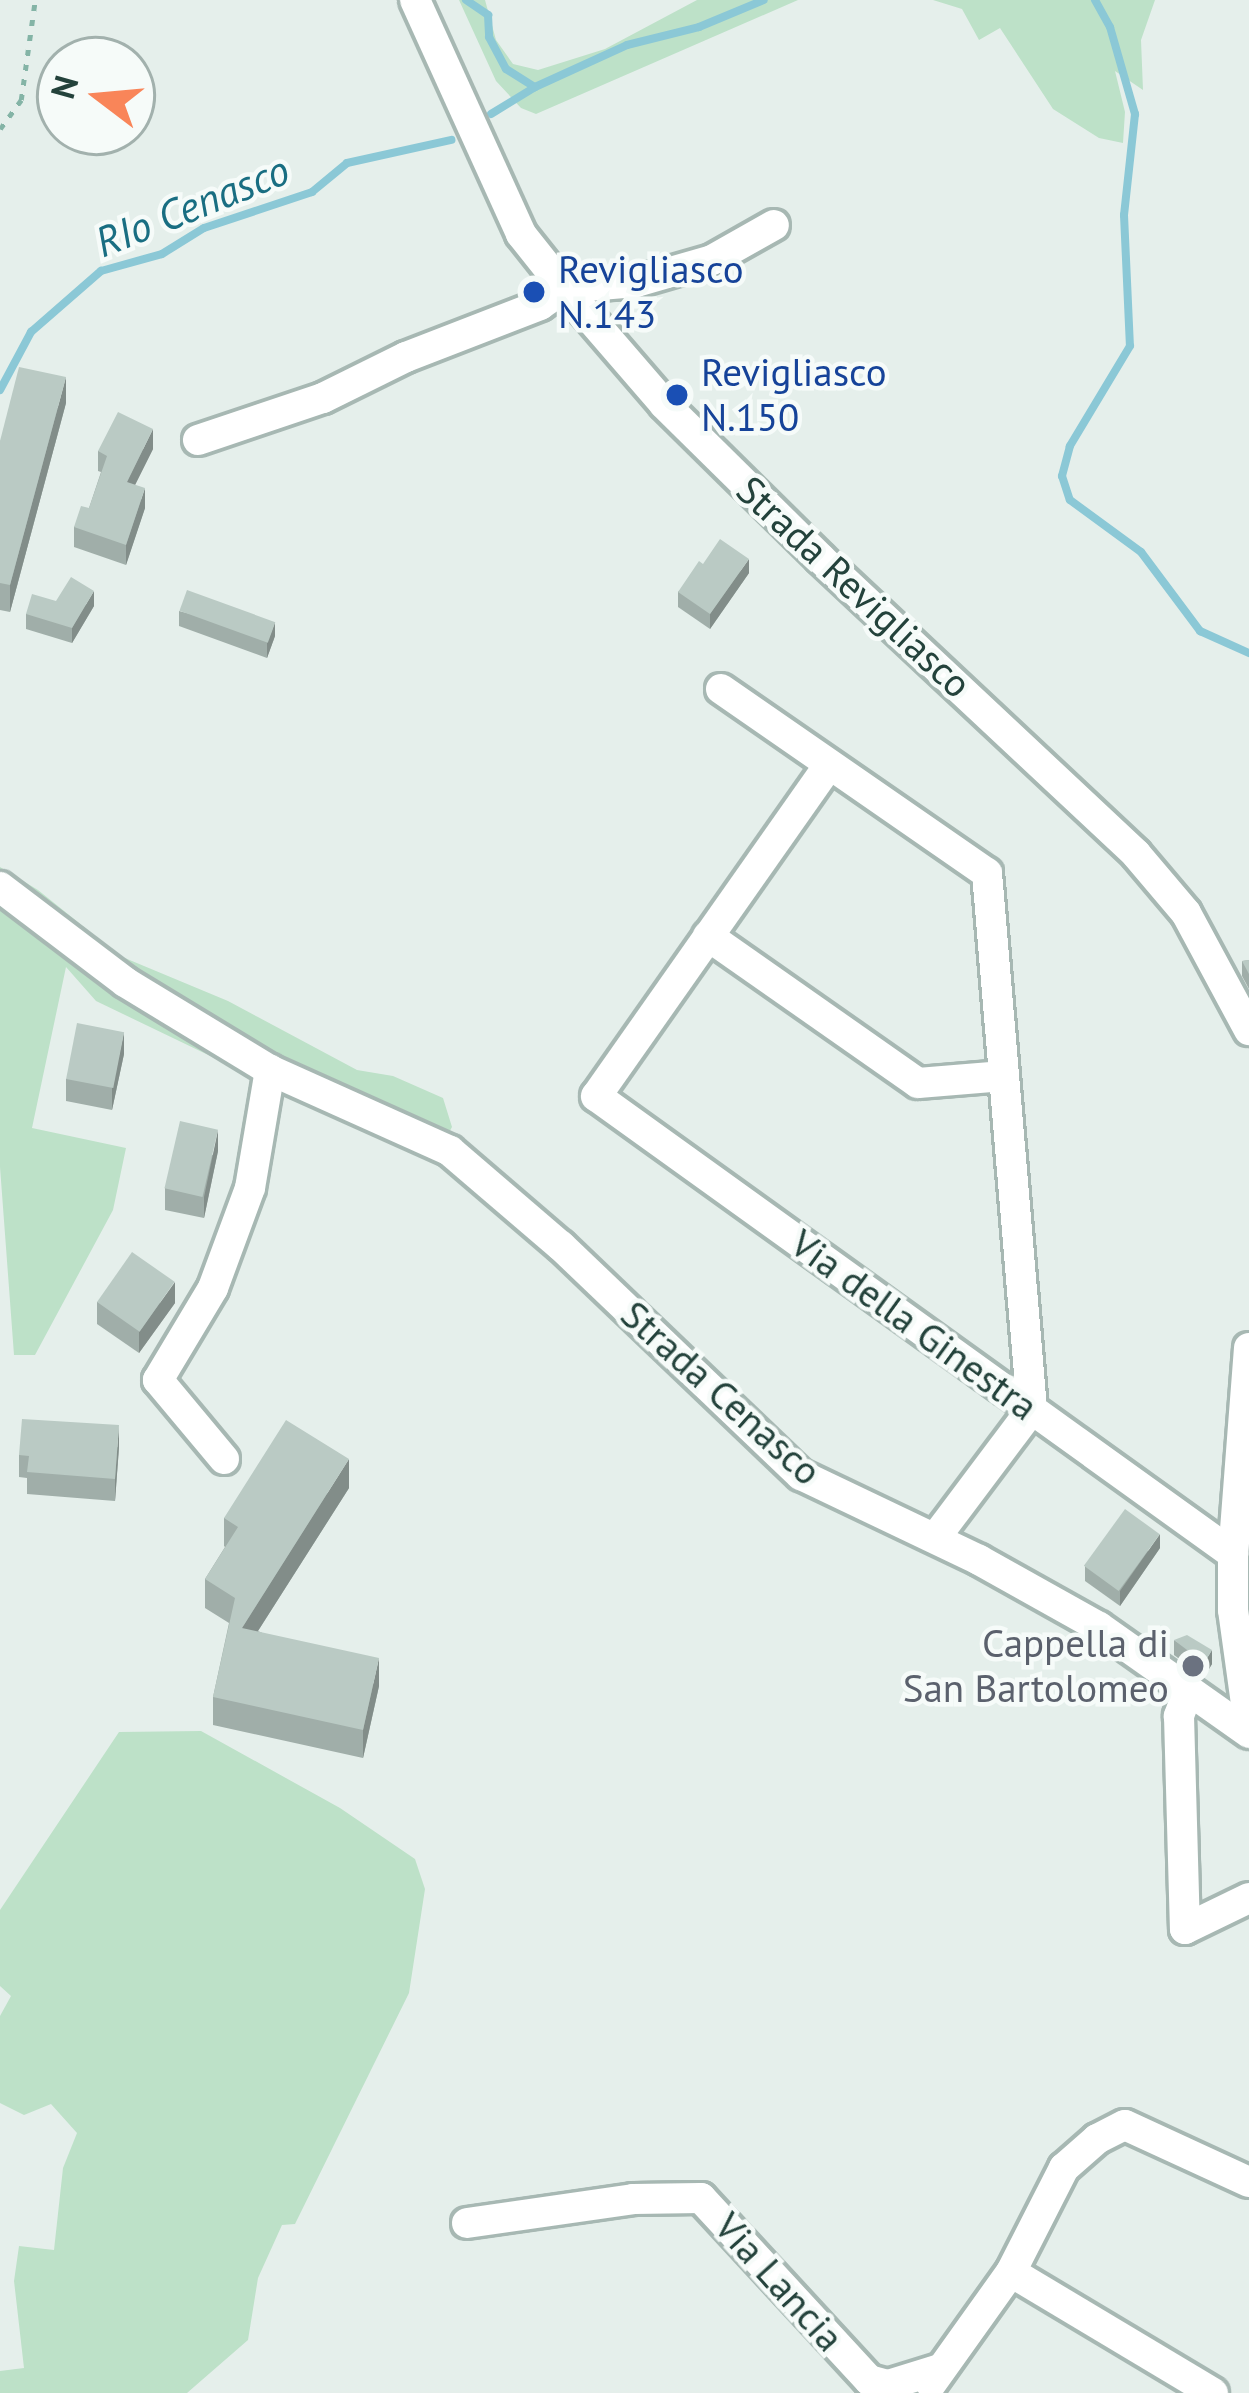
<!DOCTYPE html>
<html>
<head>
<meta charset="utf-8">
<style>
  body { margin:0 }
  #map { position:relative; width:1249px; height:2393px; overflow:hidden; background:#e5efeb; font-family:"PT Sans",sans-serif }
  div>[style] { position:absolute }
  .green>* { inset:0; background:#bde1c8 }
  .stream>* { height:8px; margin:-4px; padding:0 4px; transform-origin:4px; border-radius:4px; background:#8bc8d6 }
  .path>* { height:4.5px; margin-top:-2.25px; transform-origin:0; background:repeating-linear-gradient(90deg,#84b4a6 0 6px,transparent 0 15px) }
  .roads { filter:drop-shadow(3px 0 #a7b8b3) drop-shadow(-3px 0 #a7b8b3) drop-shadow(0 3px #a7b8b3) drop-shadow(0 -3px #a7b8b3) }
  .minor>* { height:30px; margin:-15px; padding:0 15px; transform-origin:15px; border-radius:15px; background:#fff }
  .wall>* { inset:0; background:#a0aea9 }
  .shaded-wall>* { inset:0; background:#828d89 }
  .building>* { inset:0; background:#bacac4; transform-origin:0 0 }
  .dots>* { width:33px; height:33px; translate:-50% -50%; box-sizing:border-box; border:6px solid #f6fbf9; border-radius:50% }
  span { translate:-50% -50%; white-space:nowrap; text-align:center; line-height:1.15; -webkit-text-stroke:9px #f6fbf9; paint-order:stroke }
  .transit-label { font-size:39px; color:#164399 }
  .left { translate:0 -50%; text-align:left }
  .street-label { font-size:39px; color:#23423b }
  .worship-label { font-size:39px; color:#5b616d }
  .right { translate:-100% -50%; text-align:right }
  .water-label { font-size:42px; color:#196e82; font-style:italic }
  .north { position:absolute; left:36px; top:36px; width:120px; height:120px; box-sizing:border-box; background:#f6fbf9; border:3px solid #a2b1ad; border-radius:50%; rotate:286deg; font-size:33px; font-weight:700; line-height:48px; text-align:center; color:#23423b }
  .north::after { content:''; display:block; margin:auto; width:42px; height:54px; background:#f98559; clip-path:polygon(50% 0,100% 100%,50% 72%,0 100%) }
</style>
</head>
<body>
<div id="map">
  <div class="green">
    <div style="clip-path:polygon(459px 0,485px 0,496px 40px,513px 64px,538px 70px,605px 49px,697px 0,798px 0,536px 114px,521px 108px,496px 81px)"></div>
    <div style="clip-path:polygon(933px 0,1155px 0,1141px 40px,1143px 90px,1115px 71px,1125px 112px,1123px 143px,1099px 138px,1053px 109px,1000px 28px,979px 40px,962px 9px)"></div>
    <div style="clip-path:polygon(0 867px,38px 890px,120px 956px,228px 1001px,357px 1070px,393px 1076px,443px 1098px,452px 1127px,446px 1138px,272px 1061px,127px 976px,0 879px)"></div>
    <div style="clip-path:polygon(0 896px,254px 1077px,96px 1001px,66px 967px,32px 1128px,126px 1148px,113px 1210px,35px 1355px,14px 1355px,0 1167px)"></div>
    <div style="clip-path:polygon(201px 1731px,340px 1808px,415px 1859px,425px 1889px,409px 1993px,295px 2224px,282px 2225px,258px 2278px,248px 2340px,187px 2393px,0 2393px,0 2371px,24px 2368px,14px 2281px,19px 2246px,54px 2250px,63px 2168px,77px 2133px,51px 2104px,24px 2115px,0 2103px,0 2016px,11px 1996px,0 1986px,0 1910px,119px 1732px)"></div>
  </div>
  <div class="stream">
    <div style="left:466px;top:0;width:27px;rotate:34deg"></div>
    <div style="left:488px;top:15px;width:22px;rotate:87deg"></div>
    <div style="left:489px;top:37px;width:36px;rotate:62deg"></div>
    <div style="left:506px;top:69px;width:34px;rotate:32deg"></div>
    <div style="left:535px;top:87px;width:101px;rotate:-24.5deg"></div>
    <div style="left:627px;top:45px;width:74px;rotate:-14deg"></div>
    <div style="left:699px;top:27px;width:70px;rotate:-22.6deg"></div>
    <div style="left:1095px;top:0;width:31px;rotate:61deg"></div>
    <div style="left:1110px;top:27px;width:91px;rotate:74deg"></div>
    <div style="left:1135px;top:114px;width:102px;rotate:96.2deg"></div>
    <div style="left:1124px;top:215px;width:131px;rotate:87.4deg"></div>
    <div style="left:1130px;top:346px;width:117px;rotate:121deg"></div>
    <div style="left:1070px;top:446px;width:31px;rotate:105deg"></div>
    <div style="left:1062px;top:476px;width:25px;rotate:72deg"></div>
    <div style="left:1070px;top:500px;width:88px;rotate:36.2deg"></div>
    <div style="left:1141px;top:552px;width:99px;rotate:53.2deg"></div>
    <div style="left:1200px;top:631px;width:54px;rotate:24.2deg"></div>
    <div style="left:491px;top:114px;width:52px;rotate:-31.5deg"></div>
    <div style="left:0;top:390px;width:66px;rotate:-61.9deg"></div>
    <div style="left:31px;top:332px;width:93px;rotate:-41.1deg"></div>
    <div style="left:101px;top:271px;width:63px;rotate:-15.6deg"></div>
    <div style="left:162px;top:254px;width:49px;rotate:-31.8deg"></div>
    <div style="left:204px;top:228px;width:114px;rotate:-18.4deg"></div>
    <div style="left:312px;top:192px;width:45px;rotate:-39.6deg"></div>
    <div style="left:347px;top:163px;width:107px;rotate:-12.5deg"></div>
  </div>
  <div class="path">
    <div style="left:0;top:129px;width:36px;rotate:-54deg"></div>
    <div style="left:21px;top:100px;width:101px;rotate:-82deg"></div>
  </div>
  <div class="roads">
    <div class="minor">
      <div style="left:415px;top:0;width:257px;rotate:65.6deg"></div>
      <div style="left:521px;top:234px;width:69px;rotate:51.5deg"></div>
      <div style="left:564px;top:288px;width:153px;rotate:49.2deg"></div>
      <div style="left:664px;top:404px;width:219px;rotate:44.6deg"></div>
      <div style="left:820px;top:558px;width:433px;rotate:43.1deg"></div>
      <div style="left:1136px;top:854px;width:77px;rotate:49.7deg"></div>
      <div style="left:1186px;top:913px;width:133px;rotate:61.7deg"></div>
      <div style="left:198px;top:440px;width:132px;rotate:-18.6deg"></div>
      <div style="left:323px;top:398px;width:93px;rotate:-26.3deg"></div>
      <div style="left:406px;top:357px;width:144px;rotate:-21.2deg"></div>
      <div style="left:540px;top:305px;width:29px;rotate:-35deg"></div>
      <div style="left:564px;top:288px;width:72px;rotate:-4.8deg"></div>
      <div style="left:636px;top:282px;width:79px;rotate:-16.1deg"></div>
      <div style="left:712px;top:260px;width:71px;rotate:-29.4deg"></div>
      <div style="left:721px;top:689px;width:323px;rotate:34.7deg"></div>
      <div style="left:987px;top:873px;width:538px;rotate:85.2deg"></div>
      <div style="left:1032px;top:1409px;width:161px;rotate:126.9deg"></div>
      <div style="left:829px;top:765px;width:405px;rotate:125.1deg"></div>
      <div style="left:596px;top:1096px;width:785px;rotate:35.72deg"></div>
      <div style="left:0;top:887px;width:157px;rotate:37.2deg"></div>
      <div style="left:125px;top:982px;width:170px;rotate:31.3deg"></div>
      <div style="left:270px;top:1070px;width:197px;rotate:24.2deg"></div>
      <div style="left:450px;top:1151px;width:146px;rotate:40.6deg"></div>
      <div style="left:561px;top:1246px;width:332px;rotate:43.7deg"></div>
      <div style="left:801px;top:1475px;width:197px;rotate:25.5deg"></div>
      <div style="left:979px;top:1560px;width:137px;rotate:29.2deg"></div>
      <div style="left:1099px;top:1627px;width:184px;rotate:35.2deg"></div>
      <div style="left:708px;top:936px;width:256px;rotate:35deg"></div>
      <div style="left:918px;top:1083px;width:86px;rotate:-4.7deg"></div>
      <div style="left:1249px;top:1348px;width:207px;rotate:94.4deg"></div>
      <div style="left:1233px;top:1554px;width:56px;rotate:90deg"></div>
      <div style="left:1233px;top:1610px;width:117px;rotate:82.1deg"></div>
      <div style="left:224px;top:1459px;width:103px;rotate:-129.9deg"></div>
      <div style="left:158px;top:1380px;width:107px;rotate:-59.1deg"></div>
      <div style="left:213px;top:1288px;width:107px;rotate:-69.7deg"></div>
      <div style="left:250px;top:1188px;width:120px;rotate:-80.4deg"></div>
      <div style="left:1188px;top:1692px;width:26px;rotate:111deg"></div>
      <div style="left:1179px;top:1716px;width:213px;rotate:88.4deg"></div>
      <div style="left:1185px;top:1929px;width:71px;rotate:-25.8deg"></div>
      <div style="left:467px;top:2223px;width:168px;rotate:-8.2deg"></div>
      <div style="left:633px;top:2199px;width:68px;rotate:-0.8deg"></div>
      <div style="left:701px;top:2198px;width:248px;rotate:47.3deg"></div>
      <div style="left:869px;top:2380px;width:20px;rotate:15deg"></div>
      <div style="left:888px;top:2385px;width:54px;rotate:-17.1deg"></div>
      <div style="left:931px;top:2384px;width:138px;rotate:-54.5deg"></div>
      <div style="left:1213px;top:2393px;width:235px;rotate:-149.1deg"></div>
      <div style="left:1011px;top:2272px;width:117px;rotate:-63deg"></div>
      <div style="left:1064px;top:2168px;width:44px;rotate:-41.3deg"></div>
      <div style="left:1097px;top:2139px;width:31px;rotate:-27deg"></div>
      <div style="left:1125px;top:2125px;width:136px;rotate:24.7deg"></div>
    </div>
  </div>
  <div class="wall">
    <div style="clip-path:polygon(66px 403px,10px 612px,0 610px,0 441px)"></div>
    <div style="clip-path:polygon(153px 449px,135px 485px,145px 508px,126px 565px,74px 547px,74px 527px,89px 508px,101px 472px,98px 471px,98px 451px)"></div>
    <div style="clip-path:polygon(703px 564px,749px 573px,710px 629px,678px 607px,678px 592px)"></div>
    <div style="clip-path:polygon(56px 601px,94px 606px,72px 643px,26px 629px,26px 614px)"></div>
    <div style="clip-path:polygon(179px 611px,275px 636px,267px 658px,179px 626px)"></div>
    <div style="clip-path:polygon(1249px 960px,1249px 989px,1242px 976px,1242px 961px)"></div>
    <div style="clip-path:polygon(124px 1054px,112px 1110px,66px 1101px,66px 1079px)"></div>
    <div style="clip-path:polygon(218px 1151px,204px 1218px,165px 1210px,165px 1188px)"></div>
    <div style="clip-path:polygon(97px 1302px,175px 1303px,139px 1353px,97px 1324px)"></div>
    <div style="clip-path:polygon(119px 1447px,115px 1501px,27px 1494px,27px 1478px,19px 1477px,19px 1455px)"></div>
    <div style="clip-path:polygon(349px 1488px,258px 1631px,379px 1686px,363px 1758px,213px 1725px,213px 1697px,229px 1623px,205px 1608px,205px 1579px,225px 1547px,224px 1546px,224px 1518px)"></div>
    <div style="clip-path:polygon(1160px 1548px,1120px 1606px,1085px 1581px,1085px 1566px)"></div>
    <div style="clip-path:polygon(1174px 1640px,1212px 1664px,1204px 1677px,1174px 1655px)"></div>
  </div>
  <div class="shaded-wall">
    <div style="clip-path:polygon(66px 377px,66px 403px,10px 612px,10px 585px)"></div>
    <div style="clip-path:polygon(153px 429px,153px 449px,127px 501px,127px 482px)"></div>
    <div style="clip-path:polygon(145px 488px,145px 508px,126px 565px,126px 545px)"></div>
    <div style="clip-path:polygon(749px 559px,749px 573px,710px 629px,710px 614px)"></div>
    <div style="clip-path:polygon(94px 591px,94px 606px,72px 643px,72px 628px)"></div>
    <div style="clip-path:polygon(275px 622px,275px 636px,267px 658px,267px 643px)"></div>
    <div style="clip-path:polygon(124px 1032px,124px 1054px,112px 1110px,112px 1088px)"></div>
    <div style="clip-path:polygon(218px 1130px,218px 1151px,204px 1218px,204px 1197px)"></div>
    <div style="clip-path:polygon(175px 1282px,175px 1303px,139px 1353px,139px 1332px)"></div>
    <div style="clip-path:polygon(119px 1425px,119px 1447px,115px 1501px,115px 1479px)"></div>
    <div style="clip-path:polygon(349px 1459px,349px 1488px,242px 1656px,242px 1628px)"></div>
    <div style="clip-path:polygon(1160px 1534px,1160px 1548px,1120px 1606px,1120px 1591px)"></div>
    <div style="clip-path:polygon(1212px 1650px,1212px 1664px,1204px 1677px,1204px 1663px)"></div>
    <div style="clip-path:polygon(379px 1658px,379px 1686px,363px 1758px,363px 1730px)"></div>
  </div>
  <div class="building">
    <div style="clip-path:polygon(19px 367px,66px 377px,10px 585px,0 583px,0 441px)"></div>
    <div style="clip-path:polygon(118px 412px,153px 429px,127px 482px,145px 488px,126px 545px,74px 527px,81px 506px,89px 508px,107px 456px,98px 451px)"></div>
    <div style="clip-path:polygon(720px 539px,749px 559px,710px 614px,678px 592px,699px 561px,703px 564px)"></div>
    <div style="clip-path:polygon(71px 577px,94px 591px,72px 628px,26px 614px,32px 594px,56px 601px)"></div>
    <div style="left:187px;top:590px;width:94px;height:22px;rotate:20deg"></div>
    <div style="clip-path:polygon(1249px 960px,1249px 974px,1242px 961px)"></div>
    <div style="left:77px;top:1023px;width:48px;height:57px;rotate:11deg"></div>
    <div style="left:180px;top:1121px;width:39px;height:69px;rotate:13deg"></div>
    <div style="left:132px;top:1252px;width:52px;height:61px;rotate:35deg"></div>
    <div style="clip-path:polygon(22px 1419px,119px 1425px,115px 1479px,27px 1472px,29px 1456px,19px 1455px)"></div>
    <div style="clip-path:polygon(286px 1420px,349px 1459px,242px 1628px,379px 1658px,363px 1730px,213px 1697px,235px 1598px,205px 1579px,238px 1527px,224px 1518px)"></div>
    <div style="left:1125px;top:1509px;width:43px;height:70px;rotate:36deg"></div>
    <div style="clip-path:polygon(1187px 1635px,1212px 1650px,1204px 1663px,1174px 1640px)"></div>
  </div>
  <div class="dots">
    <div style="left:534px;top:292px;background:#1a4fb4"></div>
    <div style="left:677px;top:395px;background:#1a4fb4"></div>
    <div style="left:1193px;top:1666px;background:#6b7280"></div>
  </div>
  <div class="transit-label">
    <span class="left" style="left:558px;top:292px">Revigliasco<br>N.143</span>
    <span class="left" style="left:701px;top:395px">Revigliasco<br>N.150</span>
  </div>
  <div class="street-label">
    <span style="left:854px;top:587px;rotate:43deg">Strada Revigliasco</span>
    <span style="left:914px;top:1325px;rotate:36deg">Via della Ginestra</span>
    <span style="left:721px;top:1393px;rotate:42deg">Strada Cenasco</span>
    <span style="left:779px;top:2282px;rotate:48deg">Via Lancia</span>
  </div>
  <div class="worship-label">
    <span class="right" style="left:1169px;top:1666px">Cappella di<br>San Bartolomeo</span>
  </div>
  <div class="water-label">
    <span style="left:192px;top:206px;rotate:-22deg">RIo Cenasco</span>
  </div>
  <div class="north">N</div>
</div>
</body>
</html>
